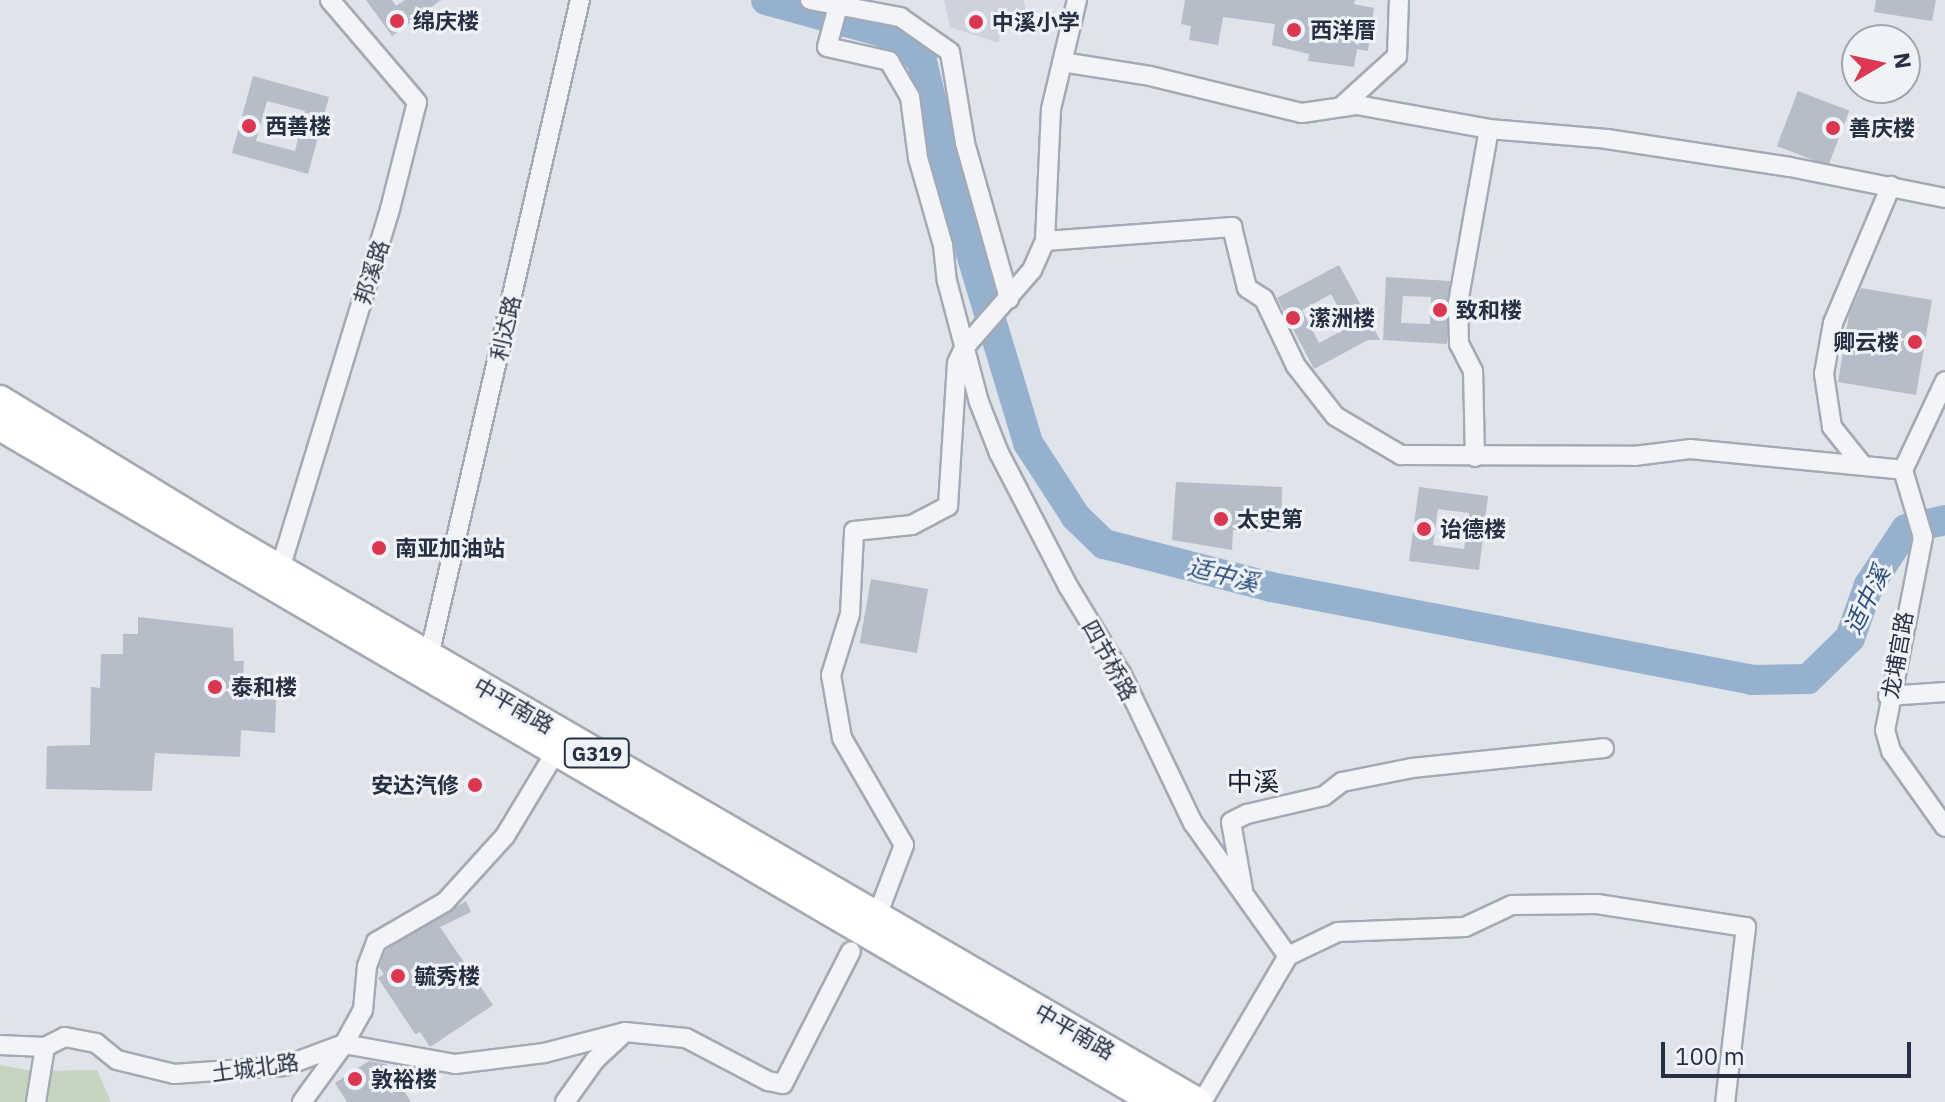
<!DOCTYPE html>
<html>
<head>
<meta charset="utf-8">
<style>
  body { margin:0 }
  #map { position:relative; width:1945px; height:1102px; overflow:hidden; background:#dfe3ea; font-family:"IBM Plex Sans","Noto Sans SC",sans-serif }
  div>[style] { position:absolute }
  .built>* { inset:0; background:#cdd2dc }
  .green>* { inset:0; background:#c5d5bf }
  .river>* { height:30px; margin:-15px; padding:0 15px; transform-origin:15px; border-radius:15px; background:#96b1ce }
  .building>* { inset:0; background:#b6bcc8; transform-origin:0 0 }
  .roads { filter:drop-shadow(2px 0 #a4aab5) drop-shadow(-2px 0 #a4aab5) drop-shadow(0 2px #a4aab5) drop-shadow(0 -2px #a4aab5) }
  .minor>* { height:18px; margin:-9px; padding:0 9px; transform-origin:9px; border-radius:9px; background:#f2f4f8 }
  .highway>* { height:28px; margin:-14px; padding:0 14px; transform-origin:14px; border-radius:14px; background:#fff }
  .dots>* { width:22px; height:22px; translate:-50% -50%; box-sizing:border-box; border:4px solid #eff2f7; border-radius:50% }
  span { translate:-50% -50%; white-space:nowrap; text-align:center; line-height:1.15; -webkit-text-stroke:6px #eff2f7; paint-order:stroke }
  .shield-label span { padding:2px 6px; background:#eff2f7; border:2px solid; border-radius:6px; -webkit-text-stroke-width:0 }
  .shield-label { font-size:20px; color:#263043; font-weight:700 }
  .poi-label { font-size:22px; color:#263043; font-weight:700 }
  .left { translate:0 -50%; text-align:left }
  .right { translate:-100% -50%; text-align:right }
  .street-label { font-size:22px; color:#263043 }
  .water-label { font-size:24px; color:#2c4f7b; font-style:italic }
  .quarter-label { font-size:26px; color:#192233 }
  .north { position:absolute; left:1841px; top:24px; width:80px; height:80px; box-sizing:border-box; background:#eff2f7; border:2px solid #9fa4af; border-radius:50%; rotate:81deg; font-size:22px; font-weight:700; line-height:32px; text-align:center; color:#263043 }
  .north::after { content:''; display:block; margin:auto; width:28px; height:36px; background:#dc3750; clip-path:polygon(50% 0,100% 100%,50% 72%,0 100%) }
  .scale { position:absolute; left:1661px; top:1042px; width:250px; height:36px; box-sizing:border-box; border:4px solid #263043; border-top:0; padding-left:10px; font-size:24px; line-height:28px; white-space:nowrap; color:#263043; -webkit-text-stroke:6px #eff2f7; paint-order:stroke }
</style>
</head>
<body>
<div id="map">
  <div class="built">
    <div style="clip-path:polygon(944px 0,1024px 0,1026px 12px,1005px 18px,998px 43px,950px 27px)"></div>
  </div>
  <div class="green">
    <div style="clip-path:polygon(0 1065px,32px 1071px,97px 1070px,111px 1102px,0 1102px)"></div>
  </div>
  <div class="river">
    <div style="left:766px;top:0;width:120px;rotate:15.4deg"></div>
    <div style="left:882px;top:32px;width:24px;rotate:24deg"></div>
    <div style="left:904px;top:42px;width:26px;rotate:47deg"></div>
    <div style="left:922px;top:61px;width:147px;rotate:76.6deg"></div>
    <div style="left:956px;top:204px;width:250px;rotate:73.2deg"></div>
    <div style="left:1028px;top:443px;width:88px;rotate:57deg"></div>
    <div style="left:1076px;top:517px;width:39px;rotate:44deg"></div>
    <div style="left:1104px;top:544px;width:172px;rotate:14.4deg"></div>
    <div style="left:1271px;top:587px;width:490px;rotate:10.9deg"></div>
    <div style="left:1752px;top:680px;width:56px;rotate:-1deg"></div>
    <div style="left:1808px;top:679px;width:59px;rotate:-44.3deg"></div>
    <div style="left:1850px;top:638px;width:56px;rotate:-70.3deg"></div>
    <div style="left:1869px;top:585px;width:67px;rotate:-56.5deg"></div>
    <div style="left:1906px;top:529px;width:40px;rotate:-13deg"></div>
  </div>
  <div class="building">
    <div style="clip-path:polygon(366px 0,392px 0,396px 6px,405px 0,441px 0,392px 36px)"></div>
    <div style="clip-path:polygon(1185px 0,1355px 0,1354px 4px,1374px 8px,1368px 51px,1357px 49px,1354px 67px,1308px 61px,1309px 54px,1272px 45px,1275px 24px,1223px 17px,1218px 45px,1189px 40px,1191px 26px,1181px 24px)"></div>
    <div style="clip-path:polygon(1876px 0,1936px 0,1932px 21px,1874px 12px)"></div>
    <div style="clip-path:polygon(evenodd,253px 76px,329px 97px,308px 174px,232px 153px,253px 76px,267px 101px,305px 111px,295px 151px,256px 141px,267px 101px)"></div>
    <div style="left:1798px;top:91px;width:55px;height:59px;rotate:21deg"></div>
    <div style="clip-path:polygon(evenodd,1339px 265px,1380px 340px,1368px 340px,1314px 369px,1277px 298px,1339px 265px,1331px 294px,1349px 327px,1319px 343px,1302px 310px,1331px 294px)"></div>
    <div style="clip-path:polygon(evenodd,1386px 277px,1450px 281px,1447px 344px,1383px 340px,1386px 277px,1403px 296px,1431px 297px,1430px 324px,1401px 323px,1403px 296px)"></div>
    <div style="clip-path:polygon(1861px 288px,1932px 300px,1916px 395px,1838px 382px,1849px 315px)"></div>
    <div style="clip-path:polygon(1176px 482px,1282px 487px,1281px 532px,1233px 530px,1232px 550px,1172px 540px)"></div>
    <div style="clip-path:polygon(evenodd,1419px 487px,1488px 496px,1479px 570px,1409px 561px,1419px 487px,1438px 509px,1469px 513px,1464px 549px,1433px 545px,1438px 509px)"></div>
    <div style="left:871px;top:579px;width:58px;height:65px;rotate:10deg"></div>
    <div style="clip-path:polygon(138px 617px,233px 628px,234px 661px,244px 661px,242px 698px,276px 700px,275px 733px,241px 730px,240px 757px,155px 753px,152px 791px,46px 789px,47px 746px,90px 745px,91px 687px,100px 688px,101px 654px,123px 654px,123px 634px,138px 634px)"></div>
    <div style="clip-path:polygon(466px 901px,471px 912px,440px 927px,493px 1005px,430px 1047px,420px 1032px,415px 1034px,378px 978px,384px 974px,379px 967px,386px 950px)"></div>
    <div style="clip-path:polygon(369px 1061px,386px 1064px,411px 1102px,347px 1102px,335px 1083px)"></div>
  </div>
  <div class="roads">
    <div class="minor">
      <div style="left:810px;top:0;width:92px;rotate:10.7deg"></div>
      <div style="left:900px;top:17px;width:61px;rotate:35deg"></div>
      <div style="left:950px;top:52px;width:92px;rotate:80.6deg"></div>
      <div style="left:965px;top:143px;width:162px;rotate:74.2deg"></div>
      <div style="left:838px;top:6px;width:42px;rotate:105deg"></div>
      <div style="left:827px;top:47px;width:64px;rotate:12.7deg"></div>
      <div style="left:889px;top:61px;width:42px;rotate:59.7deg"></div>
      <div style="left:910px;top:97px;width:62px;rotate:82.5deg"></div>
      <div style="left:918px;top:158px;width:91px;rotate:74deg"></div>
      <div style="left:943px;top:245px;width:36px;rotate:84deg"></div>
      <div style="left:947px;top:281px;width:125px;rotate:75.2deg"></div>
      <div style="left:979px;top:402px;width:55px;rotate:68.6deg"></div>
      <div style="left:999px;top:453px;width:150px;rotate:62.6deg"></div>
      <div style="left:1068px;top:586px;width:104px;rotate:58.8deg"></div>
      <div style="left:1122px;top:675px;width:164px;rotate:64.4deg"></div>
      <div style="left:1193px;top:823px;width:163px;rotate:54.5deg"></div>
      <div style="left:1062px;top:62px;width:89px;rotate:9deg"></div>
      <div style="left:1150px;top:76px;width:156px;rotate:13.7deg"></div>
      <div style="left:1302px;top:113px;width:56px;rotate:-8.3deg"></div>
      <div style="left:1357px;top:105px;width:134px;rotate:10.3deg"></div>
      <div style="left:1489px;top:129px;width:118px;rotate:4.8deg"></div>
      <div style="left:1607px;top:139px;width:185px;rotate:8.7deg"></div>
      <div style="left:1790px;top:167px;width:158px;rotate:11.3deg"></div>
      <div style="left:1341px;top:107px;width:76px;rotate:-42.3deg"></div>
      <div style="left:1397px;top:56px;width:56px;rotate:-88deg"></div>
      <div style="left:1045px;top:241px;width:188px;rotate:-4.3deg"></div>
      <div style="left:1232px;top:227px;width:63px;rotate:76.2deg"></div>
      <div style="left:1247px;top:288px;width:20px;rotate:33deg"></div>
      <div style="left:1264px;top:299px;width:74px;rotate:64.5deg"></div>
      <div style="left:1296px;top:366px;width:63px;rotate:52deg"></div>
      <div style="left:1335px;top:416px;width:77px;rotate:30.6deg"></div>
      <div style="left:1401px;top:455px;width:233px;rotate:0.2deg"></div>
      <div style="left:1634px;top:456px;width:56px;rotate:-7.1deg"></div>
      <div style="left:1690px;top:449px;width:214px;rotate:5.6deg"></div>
      <div style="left:1475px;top:457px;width:86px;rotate:-91.3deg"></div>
      <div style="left:1473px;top:371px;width:30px;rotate:-117deg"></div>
      <div style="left:1459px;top:344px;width:41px;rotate:-91.4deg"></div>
      <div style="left:1458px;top:303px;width:177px;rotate:-79.9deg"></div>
      <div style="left:1860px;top:462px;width:45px;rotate:-128.7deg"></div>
      <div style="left:1832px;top:427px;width:54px;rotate:-98.6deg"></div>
      <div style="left:1824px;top:374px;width:52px;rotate:-80deg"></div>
      <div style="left:1833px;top:323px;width:149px;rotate:-67.1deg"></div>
      <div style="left:1903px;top:470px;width:70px;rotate:73.4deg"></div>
      <div style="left:1923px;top:537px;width:197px;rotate:101.1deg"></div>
      <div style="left:1885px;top:730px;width:22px;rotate:74deg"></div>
      <div style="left:1891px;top:751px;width:93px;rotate:54.6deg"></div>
      <div style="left:1903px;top:470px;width:98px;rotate:-64.7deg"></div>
      <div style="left:280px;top:569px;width:376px;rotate:-73deg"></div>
      <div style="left:390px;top:209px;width:110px;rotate:-75.8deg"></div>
      <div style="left:417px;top:102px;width:134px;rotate:-130.5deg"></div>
      <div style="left:429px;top:656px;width:673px;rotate:-77.04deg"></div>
      <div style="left:1888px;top:696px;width:57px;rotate:-4deg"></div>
      <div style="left:1243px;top:890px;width:69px;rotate:-100deg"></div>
      <div style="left:1231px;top:822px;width:18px;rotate:-27deg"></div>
      <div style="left:1247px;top:814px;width:79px;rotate:-13.2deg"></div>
      <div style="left:1324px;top:796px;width:23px;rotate:-38deg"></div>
      <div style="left:1342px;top:782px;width:71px;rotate:-11.3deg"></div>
      <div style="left:1412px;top:768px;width:193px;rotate:-5.9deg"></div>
      <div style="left:877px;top:916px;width:76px;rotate:-69.2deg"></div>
      <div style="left:904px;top:845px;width:124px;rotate:-120.1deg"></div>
      <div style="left:842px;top:738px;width:64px;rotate:-99.9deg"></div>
      <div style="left:831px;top:675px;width:64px;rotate:-72.7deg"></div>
      <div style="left:850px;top:614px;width:83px;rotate:-87.2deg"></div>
      <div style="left:854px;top:531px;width:58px;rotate:-5.9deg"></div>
      <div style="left:912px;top:525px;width:41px;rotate:-27.8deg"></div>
      <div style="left:948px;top:506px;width:143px;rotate:-86.4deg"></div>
      <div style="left:957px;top:363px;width:17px;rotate:-65deg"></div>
      <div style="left:964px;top:348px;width:103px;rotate:-48.9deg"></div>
      <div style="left:1032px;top:270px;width:32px;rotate:-66deg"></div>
      <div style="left:1045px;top:241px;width:132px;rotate:-87.4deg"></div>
      <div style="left:1051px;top:109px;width:112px;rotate:-76.6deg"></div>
      <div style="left:0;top:1045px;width:45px;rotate:2.5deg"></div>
      <div style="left:36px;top:1102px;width:56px;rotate:-80.7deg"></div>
      <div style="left:45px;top:1047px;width:22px;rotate:-27deg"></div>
      <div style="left:65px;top:1037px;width:32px;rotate:11deg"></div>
      <div style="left:96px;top:1043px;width:27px;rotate:39deg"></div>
      <div style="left:117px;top:1060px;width:59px;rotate:13.8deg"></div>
      <div style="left:174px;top:1074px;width:111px;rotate:-4.1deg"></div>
      <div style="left:285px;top:1066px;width:63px;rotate:-20.4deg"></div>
      <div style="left:344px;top:1044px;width:39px;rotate:-61deg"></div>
      <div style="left:363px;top:1010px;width:44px;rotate:-84.8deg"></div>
      <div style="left:367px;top:966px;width:26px;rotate:-69deg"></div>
      <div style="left:376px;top:942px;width:80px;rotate:-30.1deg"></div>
      <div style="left:445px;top:902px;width:89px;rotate:-47.7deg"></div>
      <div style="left:505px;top:836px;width:97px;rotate:-58.9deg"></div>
      <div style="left:302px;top:1102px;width:72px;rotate:-54.1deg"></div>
      <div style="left:344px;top:1044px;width:113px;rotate:10.2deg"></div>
      <div style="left:455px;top:1064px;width:90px;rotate:-7deg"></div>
      <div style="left:544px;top:1053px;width:84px;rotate:-14.5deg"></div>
      <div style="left:625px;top:1032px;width:61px;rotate:5.6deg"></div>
      <div style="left:686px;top:1038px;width:93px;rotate:27.7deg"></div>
      <div style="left:768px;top:1081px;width:15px;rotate:11deg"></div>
      <div style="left:783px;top:1084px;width:149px;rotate:-62.9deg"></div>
      <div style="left:565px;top:1102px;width:52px;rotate:-54.5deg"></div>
      <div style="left:595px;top:1060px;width:34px;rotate:-43deg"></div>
      <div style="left:1202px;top:1102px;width:169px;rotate:-59.5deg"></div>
      <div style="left:1288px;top:956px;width:55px;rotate:-25.6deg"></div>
      <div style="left:1338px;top:932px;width:127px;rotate:-2.3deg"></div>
      <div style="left:1465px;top:927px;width:52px;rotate:-25.1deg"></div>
      <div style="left:1512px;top:905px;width:85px;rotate:-0.7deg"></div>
      <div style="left:1597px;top:904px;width:151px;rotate:8.8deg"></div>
      <div style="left:1746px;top:927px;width:176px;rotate:96.8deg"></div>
    </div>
    <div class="highway">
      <div style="left:0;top:400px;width:259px;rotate:31.4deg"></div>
      <div style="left:221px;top:535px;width:1129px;rotate:30.15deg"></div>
      <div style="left:0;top:426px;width:1339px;rotate:30.32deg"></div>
    </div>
  </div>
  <div class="dots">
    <div style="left:397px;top:21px;background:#dc3750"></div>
    <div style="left:976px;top:22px;background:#dc3750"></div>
    <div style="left:1294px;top:30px;background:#dc3750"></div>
    <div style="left:249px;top:126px;background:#dc3750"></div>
    <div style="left:1833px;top:128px;background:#dc3750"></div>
    <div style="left:1440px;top:310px;background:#dc3750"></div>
    <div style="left:1293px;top:318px;background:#dc3750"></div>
    <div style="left:1915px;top:342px;background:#dc3750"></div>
    <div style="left:1221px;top:519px;background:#dc3750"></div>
    <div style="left:1424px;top:529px;background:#dc3750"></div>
    <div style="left:379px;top:548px;background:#dc3750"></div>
    <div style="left:215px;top:687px;background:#dc3750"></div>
    <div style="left:475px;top:785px;background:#dc3750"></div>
    <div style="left:398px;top:976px;background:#dc3750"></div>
    <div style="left:355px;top:1079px;background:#dc3750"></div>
  </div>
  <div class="shield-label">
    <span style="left:597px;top:753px">G319</span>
  </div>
  <div class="poi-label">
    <span class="left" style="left:413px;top:21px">绵庆楼</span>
    <span class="left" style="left:992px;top:22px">中溪小学</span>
    <span class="left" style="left:1310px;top:30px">西洋厝</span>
    <span class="left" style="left:265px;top:126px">西善楼</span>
    <span class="left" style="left:1849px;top:128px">善庆楼</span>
    <span class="left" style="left:1456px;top:310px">致和楼</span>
    <span class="left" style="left:1309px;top:318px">潆洲楼</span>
    <span class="right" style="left:1899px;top:342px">卿云楼</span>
    <span class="left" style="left:1237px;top:519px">太史第</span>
    <span class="left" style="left:1440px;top:529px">诒德楼</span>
    <span class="left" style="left:395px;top:548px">南亚加油站</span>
    <span class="left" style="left:231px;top:687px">泰和楼</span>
    <span class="right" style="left:459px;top:785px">安达汽修</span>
    <span class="left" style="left:414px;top:976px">毓秀楼</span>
    <span class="left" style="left:371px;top:1079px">敦裕楼</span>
  </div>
  <div class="street-label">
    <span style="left:371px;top:272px;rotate:-72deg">邦溪路</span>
    <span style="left:505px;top:328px;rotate:-77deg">利达路</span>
    <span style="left:1897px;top:655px;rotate:-80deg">龙埔宫路</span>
    <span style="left:1110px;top:660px;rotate:61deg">四节桥路</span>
    <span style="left:514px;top:705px;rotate:30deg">中平南路</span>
    <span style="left:1075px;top:1031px;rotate:30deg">中平南路</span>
    <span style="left:255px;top:1067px;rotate:-8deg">土城北路</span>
  </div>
  <div class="water-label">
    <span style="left:1223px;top:575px;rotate:14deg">适中溪</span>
    <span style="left:1867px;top:600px;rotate:-64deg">适中溪</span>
  </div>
  <div class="quarter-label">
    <span style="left:1253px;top:782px">中溪</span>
  </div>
  <div class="north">N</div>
  <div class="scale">100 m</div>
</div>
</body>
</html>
